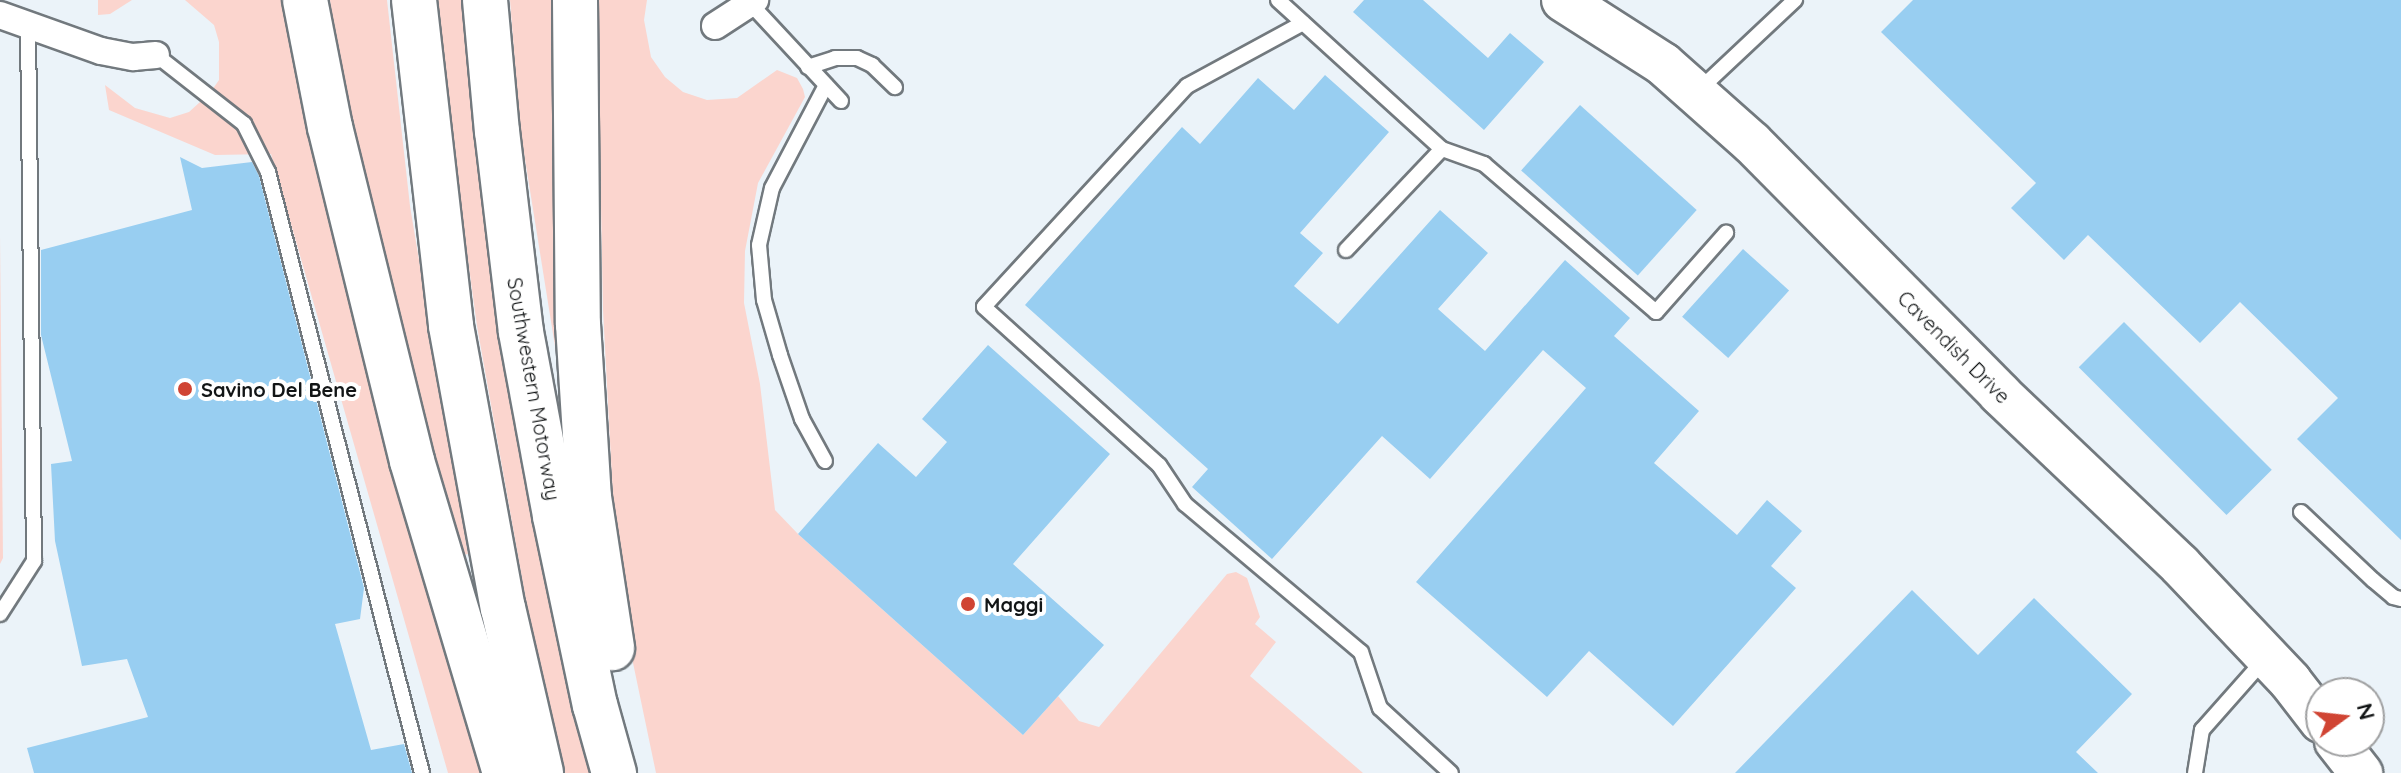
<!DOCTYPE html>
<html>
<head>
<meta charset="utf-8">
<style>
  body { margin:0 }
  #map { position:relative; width:2401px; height:773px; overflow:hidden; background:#ebf3f9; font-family:Quicksand,sans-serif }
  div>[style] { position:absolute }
  .green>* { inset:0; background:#fbd5ce }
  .building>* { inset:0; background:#98cef1; transform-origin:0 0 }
  .roads { filter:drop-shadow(2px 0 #72797e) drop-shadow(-2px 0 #72797e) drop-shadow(0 2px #72797e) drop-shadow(0 -2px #72797e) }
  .lane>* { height:14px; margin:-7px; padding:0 7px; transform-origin:7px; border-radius:7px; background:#fff }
  .street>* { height:26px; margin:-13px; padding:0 13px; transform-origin:13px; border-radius:13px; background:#fff }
  .primary>* { height:42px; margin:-21px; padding:0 21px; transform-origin:21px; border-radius:21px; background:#fff }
  .highway>* { height:44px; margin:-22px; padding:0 22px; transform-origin:22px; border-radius:22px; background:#fff }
  .dots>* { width:22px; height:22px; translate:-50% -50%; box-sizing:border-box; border:4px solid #fff; border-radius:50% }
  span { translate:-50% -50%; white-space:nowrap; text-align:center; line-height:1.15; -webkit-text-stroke:8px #fff; paint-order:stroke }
  .street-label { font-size:20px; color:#121516 }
  .poi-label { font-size:20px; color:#121516; font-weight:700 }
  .left { translate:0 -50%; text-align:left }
  .north { position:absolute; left:2305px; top:677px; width:80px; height:80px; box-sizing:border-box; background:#fff; border:2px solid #a0a1a2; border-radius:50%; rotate:75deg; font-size:22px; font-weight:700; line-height:32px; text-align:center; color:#121516 }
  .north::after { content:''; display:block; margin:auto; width:28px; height:36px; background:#d04433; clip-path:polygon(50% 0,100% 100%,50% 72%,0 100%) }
</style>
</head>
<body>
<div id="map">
  <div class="green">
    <div style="clip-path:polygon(98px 0,132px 0,110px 14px,98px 15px)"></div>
    <div style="clip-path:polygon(185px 0,281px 0,316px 172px,456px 671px,489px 773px,448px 773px,271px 154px,215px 155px,109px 110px,105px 85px,135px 108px,170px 118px,189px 112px,210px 93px,219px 80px,219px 42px,214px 25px)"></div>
    <div style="clip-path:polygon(330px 0,387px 0,410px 206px,468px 554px,451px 557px,340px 83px)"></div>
    <div style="clip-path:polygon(436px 0,463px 0,494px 267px,592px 773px,562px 773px,548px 724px,477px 326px,442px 70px)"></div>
    <div style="clip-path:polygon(510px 0,554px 0,575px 471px,520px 128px)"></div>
    <div style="clip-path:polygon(597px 0,647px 0,644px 20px,651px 57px,665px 77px,683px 92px,707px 100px,737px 98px,777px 70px,797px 78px,803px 89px,805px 97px,758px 183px,745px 251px,744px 303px,760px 384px,775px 510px,798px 534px,1023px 735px,1058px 696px,1079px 721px,1099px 727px,1227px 574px,1236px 572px,1247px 578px,1260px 617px,1255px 624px,1276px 642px,1250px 676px,1363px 773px,656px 773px,618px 591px,603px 310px)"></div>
    <div style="clip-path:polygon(0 235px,3px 558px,0 564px)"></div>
  </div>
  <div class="building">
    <div style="clip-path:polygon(1364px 0,1423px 0,1488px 58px,1510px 33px,1544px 62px,1484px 130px,1353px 12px)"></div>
    <div style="clip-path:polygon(1913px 0,2401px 0,2401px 540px,2297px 439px,2338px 398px,2240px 302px,2200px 343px,2088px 235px,2064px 260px,2011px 208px,2036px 183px,1881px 32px)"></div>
    <div style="clip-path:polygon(1325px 75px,1389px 132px,1300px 233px,1323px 253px,1294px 286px,1338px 324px,1440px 210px,1488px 253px,1438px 309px,1485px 351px,1565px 260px,1630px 318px,1614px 336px,1699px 411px,1654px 463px,1737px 535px,1767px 500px,1802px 531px,1771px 566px,1796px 588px,1673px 726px,1589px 651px,1547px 697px,1416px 582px,1586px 388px,1543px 350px,1430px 479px,1382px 436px,1272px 559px,1192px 487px,1208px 469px,1025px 305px,1182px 127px,1200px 144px,1258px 78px,1294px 110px)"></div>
    <div style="left:1580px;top:105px;width:157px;height:88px;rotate:42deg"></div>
    <div style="clip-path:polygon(180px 157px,202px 168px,252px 162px,259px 176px,364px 588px,360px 619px,335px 624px,371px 750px,404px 744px,412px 773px,34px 773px,27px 748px,148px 717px,127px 659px,82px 666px,55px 541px,51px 464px,72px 461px,41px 335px,41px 250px,192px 210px)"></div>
    <div style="left:1743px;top:249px;width:62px;height:91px;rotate:42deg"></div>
    <div style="left:2124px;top:322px;width:209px;height:64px;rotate:45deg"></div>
    <div style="clip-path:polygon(988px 345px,1110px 454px,1013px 564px,1104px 645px,1023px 735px,798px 534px,878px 443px,916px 477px,947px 442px,922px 419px)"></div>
    <div style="clip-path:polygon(1912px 590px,1978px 655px,2034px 598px,2132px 694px,2076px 752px,2098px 773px,1735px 773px)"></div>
  </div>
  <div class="roads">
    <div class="lane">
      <div style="left:747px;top:0;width:138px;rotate:47.1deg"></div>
      <div style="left:1278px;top:0;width:222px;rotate:42.3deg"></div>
      <div style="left:1442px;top:149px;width:45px;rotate:19.7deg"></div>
      <div style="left:1484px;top:164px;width:227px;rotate:40.7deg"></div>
      <div style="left:1656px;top:312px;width:106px;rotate:-48.5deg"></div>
      <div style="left:1303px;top:23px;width:132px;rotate:151.5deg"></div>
      <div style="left:1187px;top:86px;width:300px;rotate:132.6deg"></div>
      <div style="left:984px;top:307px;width:236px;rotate:42.1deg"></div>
      <div style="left:1159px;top:465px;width:47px;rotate:56.3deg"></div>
      <div style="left:1185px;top:504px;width:230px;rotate:40.1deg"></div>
      <div style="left:1361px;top:652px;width:59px;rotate:71.3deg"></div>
      <div style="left:1380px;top:708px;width:96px;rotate:42.5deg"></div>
      <div style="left:156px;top:55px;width:112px;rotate:38.1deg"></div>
      <div style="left:244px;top:124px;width:54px;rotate:63.4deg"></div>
      <div style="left:268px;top:172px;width:620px;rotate:75.63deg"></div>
      <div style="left:808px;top:67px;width:28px;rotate:-18deg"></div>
      <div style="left:835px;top:58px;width:22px"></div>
      <div style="left:857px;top:58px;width:17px;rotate:25deg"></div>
      <div style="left:872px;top:65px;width:32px;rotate:44deg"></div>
      <div style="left:1699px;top:90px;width:132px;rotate:-43.2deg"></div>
      <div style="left:1346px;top:250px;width:139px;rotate:-46.5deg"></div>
      <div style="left:825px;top:461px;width:48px;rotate:-118.7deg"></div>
      <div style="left:802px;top:419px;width:68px;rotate:-109deg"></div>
      <div style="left:780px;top:355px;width:57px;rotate:-106.2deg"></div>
      <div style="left:764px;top:300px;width:55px;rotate:-95.2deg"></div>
      <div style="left:759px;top:245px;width:58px;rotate:-77.2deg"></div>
      <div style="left:772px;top:188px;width:116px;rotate:-62.3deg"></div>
      <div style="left:2301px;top:512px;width:99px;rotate:43.4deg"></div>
      <div style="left:2373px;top:580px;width:26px;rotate:40deg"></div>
      <div style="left:2393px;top:597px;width:8px;rotate:14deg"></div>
      <div style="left:0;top:614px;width:63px;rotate:-57.3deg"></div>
      <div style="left:34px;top:561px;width:535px;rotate:-90.64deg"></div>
      <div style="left:2195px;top:773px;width:44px;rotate:-80.8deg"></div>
      <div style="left:2202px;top:730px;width:94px;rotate:-48.5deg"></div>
    </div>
    <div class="street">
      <div style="left:0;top:15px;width:107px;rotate:19.6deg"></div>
      <div style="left:101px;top:51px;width:33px;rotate:11deg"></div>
      <div style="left:133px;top:57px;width:23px;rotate:-5deg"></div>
      <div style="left:715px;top:26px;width:48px;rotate:-33deg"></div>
    </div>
    <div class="primary">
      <div style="left:1563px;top:0;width:119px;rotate:32.6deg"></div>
      <div style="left:1663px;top:64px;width:119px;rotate:41.6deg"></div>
      <div style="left:1752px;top:143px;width:353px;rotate:45.3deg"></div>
      <div style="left:2000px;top:394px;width:248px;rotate:43.5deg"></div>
      <div style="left:2180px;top:565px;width:160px;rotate:46.5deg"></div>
      <div style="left:2290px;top:681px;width:51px;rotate:52.2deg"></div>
      <div style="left:2336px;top:741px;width:41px;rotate:52deg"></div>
    </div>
    <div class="highway">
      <div style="left:305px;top:0;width:129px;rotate:78.9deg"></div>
      <div style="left:330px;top:127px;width:344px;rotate:76.2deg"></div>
      <div style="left:412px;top:461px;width:326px;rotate:73.4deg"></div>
      <div style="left:414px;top:0;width:328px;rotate:83.5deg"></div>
      <div style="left:451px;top:326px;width:287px;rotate:79.6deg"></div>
      <div style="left:503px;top:608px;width:169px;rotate:77deg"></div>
      <div style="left:485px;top:0;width:132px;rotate:84.8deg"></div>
      <div style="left:497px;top:131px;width:202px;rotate:83.2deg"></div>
      <div style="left:521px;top:332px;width:187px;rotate:79.5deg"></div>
      <div style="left:555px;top:516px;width:193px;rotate:78.1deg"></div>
      <div style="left:595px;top:705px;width:71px;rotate:74.4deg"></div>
      <div style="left:575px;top:0;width:324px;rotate:89.5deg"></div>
      <div style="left:578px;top:324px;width:173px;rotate:86.4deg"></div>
      <div style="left:589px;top:497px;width:153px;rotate:81.3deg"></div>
    </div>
  </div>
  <div class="dots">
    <div style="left:185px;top:389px;background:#d04433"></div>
    <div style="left:968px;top:604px;background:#d04433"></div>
  </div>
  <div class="street-label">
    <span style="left:1954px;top:347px;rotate:45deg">Cavendish Drive</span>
    <span style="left:534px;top:389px;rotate:80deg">Southwestern Motorway</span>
  </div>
  <div class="poi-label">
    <span class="left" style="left:201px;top:389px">Savino Del Bene</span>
    <span class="left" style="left:984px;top:604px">Maggi</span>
  </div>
  <div class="north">N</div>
</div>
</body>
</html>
